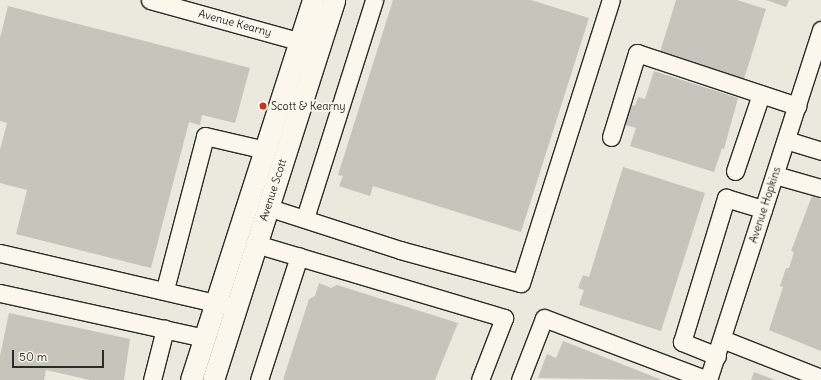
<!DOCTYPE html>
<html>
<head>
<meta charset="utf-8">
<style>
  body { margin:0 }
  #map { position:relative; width:821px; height:380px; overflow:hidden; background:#fbf7ec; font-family:Delius,sans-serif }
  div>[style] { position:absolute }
  .built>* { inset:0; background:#ebe8de; transform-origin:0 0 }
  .building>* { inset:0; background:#c7c4bc }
  .roads { filter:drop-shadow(1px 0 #2b2b2b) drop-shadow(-1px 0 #2b2b2b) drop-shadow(0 1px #2b2b2b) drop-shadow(0 -1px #2b2b2b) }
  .minor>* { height:17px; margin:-8.5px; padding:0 8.5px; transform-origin:8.5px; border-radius:8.5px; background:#fbf7ec }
  .major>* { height:21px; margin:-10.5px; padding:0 10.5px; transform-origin:10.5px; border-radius:10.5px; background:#fbf7ec }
  .dots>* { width:11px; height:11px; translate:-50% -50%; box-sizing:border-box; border:2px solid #fbf7ec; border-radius:50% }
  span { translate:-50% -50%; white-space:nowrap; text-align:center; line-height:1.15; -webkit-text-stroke:3.5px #fbf7ec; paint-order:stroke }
  .street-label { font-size:11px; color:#2b2b2b }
  .poi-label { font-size:11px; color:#2b2b2b }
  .left { translate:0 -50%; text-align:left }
  .scale { position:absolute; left:12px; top:350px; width:92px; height:18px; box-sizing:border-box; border:2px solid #2b2b2b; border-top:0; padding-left:5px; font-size:12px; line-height:14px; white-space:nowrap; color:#2b2b2b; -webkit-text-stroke:3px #fbf7ec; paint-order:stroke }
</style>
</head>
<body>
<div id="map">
  <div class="built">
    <div style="left:0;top:0;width:821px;height:380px"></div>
  </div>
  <div class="building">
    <div style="clip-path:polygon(393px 0,531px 0,589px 18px,521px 232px,373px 186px,370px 196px,339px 186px,343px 176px,338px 175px)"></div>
    <div style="clip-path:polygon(676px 0,737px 0,766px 9px,744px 79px,660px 52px)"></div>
    <div style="clip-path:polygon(766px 0,789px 0,786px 7px)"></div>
    <div style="clip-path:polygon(8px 6px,250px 68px,235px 123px,202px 115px,200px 125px,189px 122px,151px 268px,16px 234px,27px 190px,0 183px,0 150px,7px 123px,0 121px,0 38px)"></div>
    <div style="clip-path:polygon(654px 71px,738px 98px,724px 149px,722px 148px,714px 172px,630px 146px,636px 128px,622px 124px,628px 104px,635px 106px,638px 97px,645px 99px)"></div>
    <div style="clip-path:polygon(623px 167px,705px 193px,661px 331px,579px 305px,584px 290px,578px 288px,583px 275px,589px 277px)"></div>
    <div style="clip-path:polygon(812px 196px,821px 199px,821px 351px,769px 330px,783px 287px,780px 286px,786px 268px,789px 268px,794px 252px,791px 251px)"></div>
    <div style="clip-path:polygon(319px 283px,331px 288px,337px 285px,458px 323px,435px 380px,283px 380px,309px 299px,315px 296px)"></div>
    <div style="clip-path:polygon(9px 313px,130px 339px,124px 380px,90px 380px,46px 370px,44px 380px,0 380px,0 356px)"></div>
    <div style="clip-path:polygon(563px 341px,662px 380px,538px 378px,547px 354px,556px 358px)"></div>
    <div style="clip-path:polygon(754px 372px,775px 380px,751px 380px)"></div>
  </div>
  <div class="roads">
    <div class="minor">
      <div style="left:150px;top:0;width:168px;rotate:15.5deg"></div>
      <div style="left:611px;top:137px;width:88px;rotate:-72.8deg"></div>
      <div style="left:637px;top:53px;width:169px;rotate:18.3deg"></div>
      <div style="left:786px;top:140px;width:37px;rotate:17deg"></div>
      <div style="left:735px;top:171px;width:81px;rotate:-71.3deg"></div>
      <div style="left:775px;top:175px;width:48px;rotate:15.8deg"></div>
      <div style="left:267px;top:207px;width:140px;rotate:17.9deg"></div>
      <div style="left:400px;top:250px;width:125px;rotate:15.3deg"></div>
      <div style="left:521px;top:283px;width:297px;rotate:-72.4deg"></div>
      <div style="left:305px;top:218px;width:229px;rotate:-72.4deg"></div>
      <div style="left:256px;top:244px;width:259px;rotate:16.6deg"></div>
      <div style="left:504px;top:318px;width:66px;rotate:111.2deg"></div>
      <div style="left:0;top:253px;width:234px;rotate:13.1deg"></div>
      <div style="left:165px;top:289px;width:158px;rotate:-75.3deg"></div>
      <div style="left:205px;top:136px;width:62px;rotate:13.1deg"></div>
      <div style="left:0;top:293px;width:210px;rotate:12.4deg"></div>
      <div style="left:722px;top:339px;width:106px;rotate:21.5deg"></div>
      <div style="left:717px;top:356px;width:38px;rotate:-158deg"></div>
      <div style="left:682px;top:342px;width:151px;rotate:-73deg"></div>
      <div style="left:726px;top:198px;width:39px;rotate:17deg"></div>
      <div style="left:152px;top:380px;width:53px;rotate:-75.7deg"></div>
      <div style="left:259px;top:380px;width:130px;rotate:-72.1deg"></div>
      <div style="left:520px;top:380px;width:66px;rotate:-68.8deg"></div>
      <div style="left:544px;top:318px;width:174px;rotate:20.8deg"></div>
      <div style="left:708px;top:380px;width:368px;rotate:-72.1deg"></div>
    </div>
    <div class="major">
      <div style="left:191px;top:380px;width:399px;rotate:-72.2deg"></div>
      <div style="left:213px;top:380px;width:399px;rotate:-72.3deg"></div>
    </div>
  </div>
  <div class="dots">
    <div style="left:263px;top:106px;background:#c8321e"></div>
  </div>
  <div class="street-label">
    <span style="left:235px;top:23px;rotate:15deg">Avenue Kearny</span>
    <span style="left:273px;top:190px;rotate:-72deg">Avenue Scott</span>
    <span style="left:765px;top:205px;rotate:-72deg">Avenue Hopkins</span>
  </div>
  <div class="poi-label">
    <span class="left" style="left:271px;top:106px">Scott &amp; Kearny</span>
  </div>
  <div class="scale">50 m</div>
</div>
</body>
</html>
